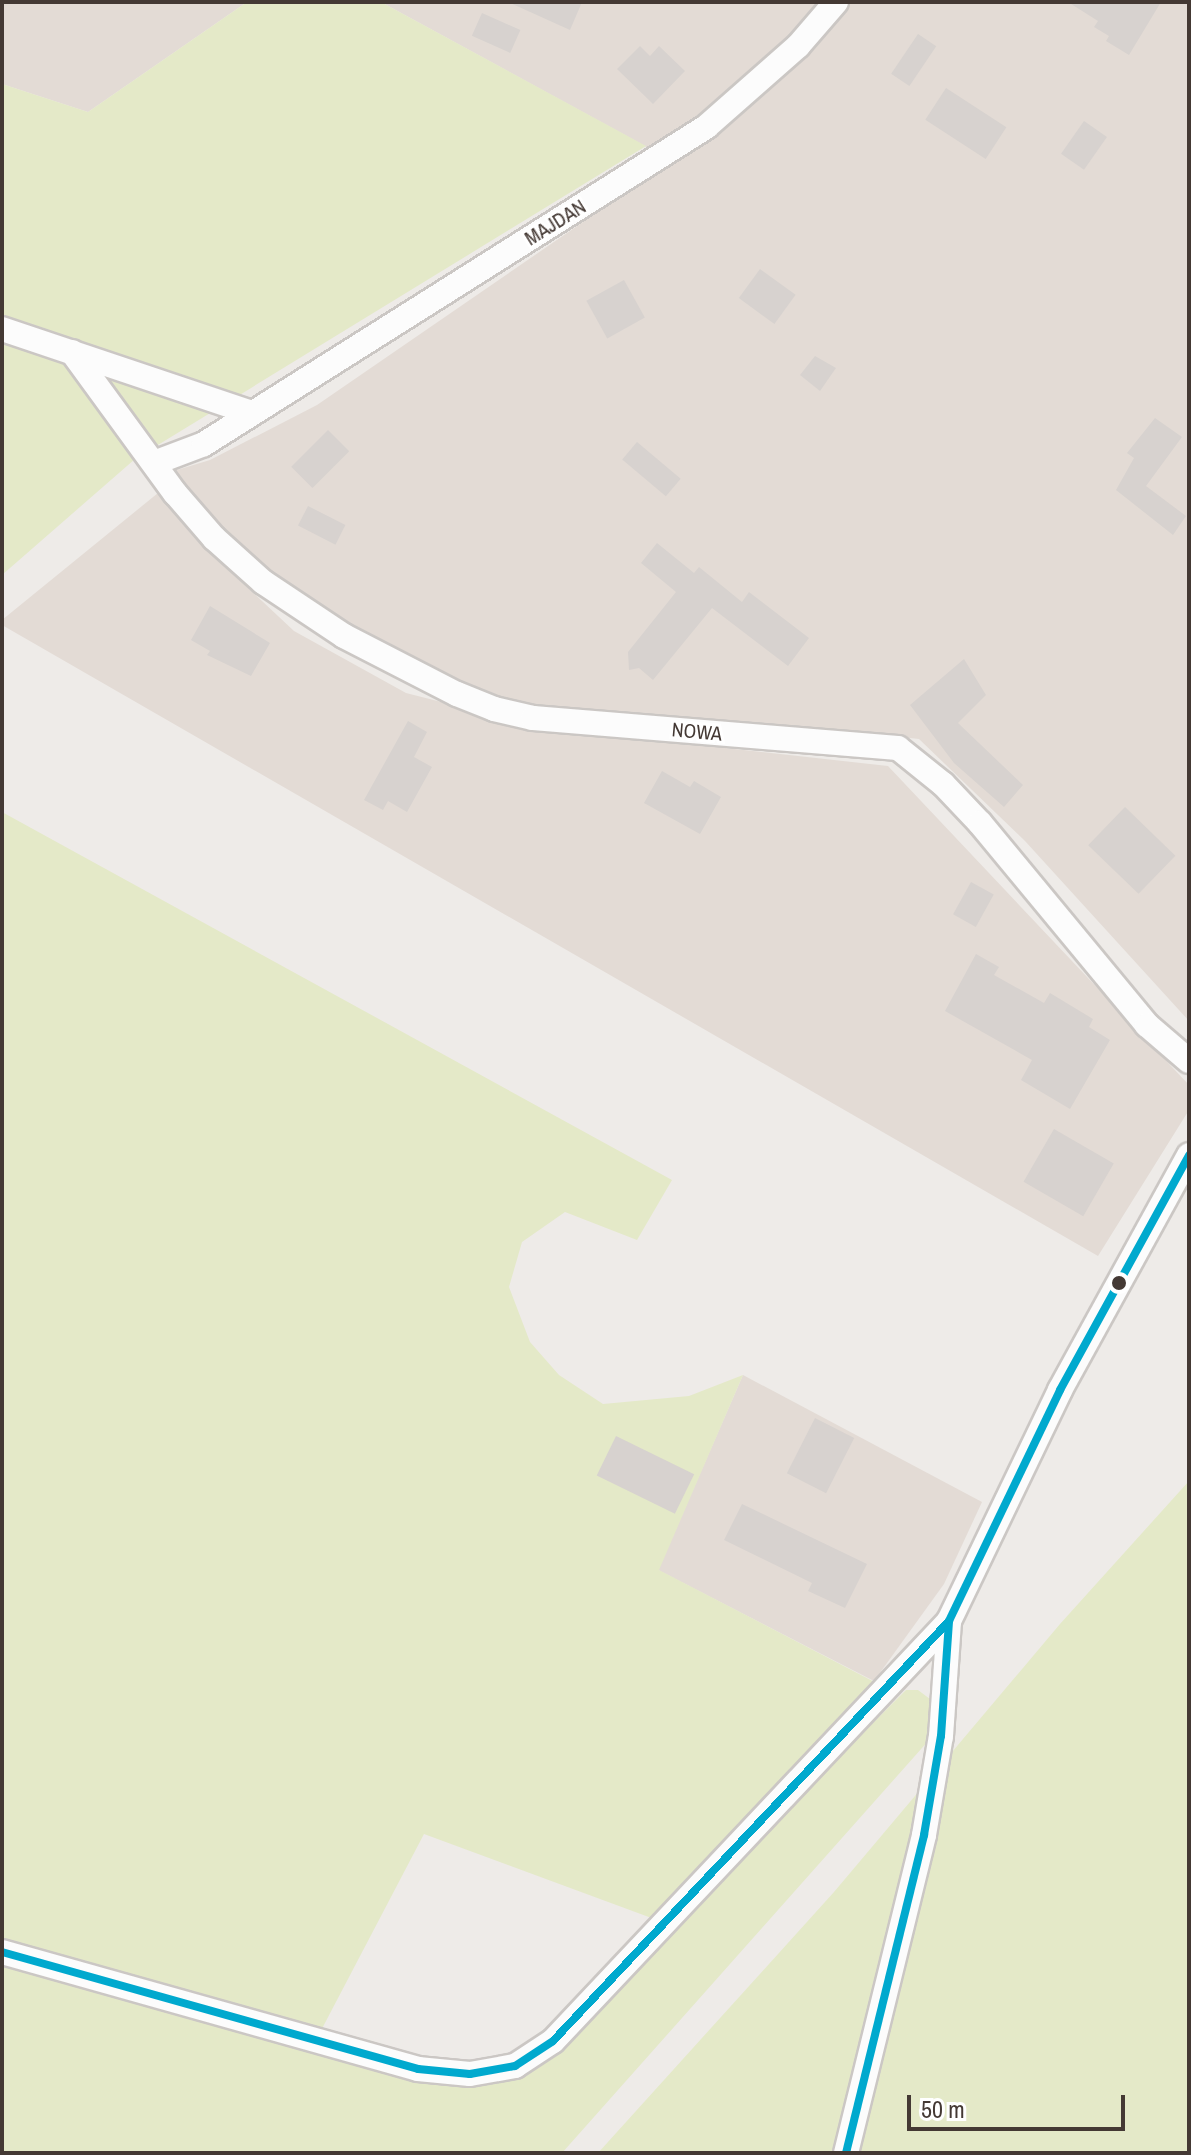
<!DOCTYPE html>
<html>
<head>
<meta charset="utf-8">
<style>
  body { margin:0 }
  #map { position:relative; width:1191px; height:2155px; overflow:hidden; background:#eeebe8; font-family:"Archivo Narrow",sans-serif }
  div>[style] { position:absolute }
  .residential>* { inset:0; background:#e3dbd5 }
  .green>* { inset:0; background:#e4e9c8 }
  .building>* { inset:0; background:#d7d2cf; transform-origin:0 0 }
  .roads { filter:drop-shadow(2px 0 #cbc7c4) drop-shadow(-2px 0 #cbc7c4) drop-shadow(0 2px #cbc7c4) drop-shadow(0 -2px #cbc7c4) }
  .street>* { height:24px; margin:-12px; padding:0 12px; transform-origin:12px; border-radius:12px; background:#fcfcfc }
  .bus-1>* { height:8px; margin:-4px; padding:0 4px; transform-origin:4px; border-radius:4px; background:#00a9ce }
  .dots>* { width:22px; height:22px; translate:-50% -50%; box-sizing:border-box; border:4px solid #fff; border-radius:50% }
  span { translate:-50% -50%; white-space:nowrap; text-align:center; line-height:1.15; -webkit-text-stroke:6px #fff; paint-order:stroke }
  .street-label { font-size:20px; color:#443934 }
  .frame { position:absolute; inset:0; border:4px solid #443934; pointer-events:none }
  .scale { position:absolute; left:907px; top:2095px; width:218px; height:36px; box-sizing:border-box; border:4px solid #443934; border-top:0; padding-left:10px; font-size:24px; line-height:28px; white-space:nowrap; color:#443934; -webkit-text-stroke:6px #fff; paint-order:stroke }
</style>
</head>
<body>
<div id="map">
  <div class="residential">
    <div style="clip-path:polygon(2px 2px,247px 2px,88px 112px,2px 84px)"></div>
    <div style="clip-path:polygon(381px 2px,1189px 2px,1189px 1021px,1025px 841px,919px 739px,856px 732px,533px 718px,274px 590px,167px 473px,210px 460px,317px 405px,660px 169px,645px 146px)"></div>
    <div style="clip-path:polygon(158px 493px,231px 572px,294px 631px,406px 693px,544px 728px,888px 766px,1189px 1085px,1189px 1110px,1098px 1256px,2px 625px,2px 620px)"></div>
    <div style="clip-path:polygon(743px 1375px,982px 1502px,944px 1584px,874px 1681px,658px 1570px)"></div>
  </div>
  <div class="green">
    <div style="clip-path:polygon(247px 2px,381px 2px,646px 146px,135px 459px,2px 575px,2px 84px,88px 112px)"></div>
    <div style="clip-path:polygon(2px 812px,672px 1180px,637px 1240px,565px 1212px,522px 1242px,509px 1287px,530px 1342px,559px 1375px,603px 1404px,689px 1396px,743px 1375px,659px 1570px,886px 1688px,665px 1923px,424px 1834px,315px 2042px,470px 2074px,553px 2041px,906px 1690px,918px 1690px,930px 1699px,930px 1739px,562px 2153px,2px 2153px)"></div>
    <div style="clip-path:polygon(1189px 1481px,1188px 2153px,598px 2153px,834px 1892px,1060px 1624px)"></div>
  </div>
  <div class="building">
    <div style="clip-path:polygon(508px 2px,582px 2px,570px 30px)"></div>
    <div style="clip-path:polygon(1068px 2px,1161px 2px,1129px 55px,1106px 41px,1109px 36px,1094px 27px,1098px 21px)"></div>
    <div style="left:482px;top:13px;width:42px;height:25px;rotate:24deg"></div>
    <div style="left:918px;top:34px;width:22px;height:48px;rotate:34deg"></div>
    <div style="clip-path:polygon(640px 46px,650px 56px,659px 46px,685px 71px,653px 104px,617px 69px)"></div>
    <div style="left:946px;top:88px;width:72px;height:38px;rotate:33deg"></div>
    <div style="left:1084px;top:121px;width:28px;height:40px;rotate:35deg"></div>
    <div style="left:760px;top:269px;width:44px;height:36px;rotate:36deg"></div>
    <div style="left:624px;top:280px;width:43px;height:43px;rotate:61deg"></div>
    <div style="clip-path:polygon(815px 356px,836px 368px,820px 391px,800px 375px)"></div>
    <div style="clip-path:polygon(1155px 418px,1182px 437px,1146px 486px,1186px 516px,1173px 535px,1116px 490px,1134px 458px,1127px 453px)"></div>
    <div style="left:328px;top:430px;width:30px;height:52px;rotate:45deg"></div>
    <div style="left:637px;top:442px;width:57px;height:23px;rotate:40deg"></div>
    <div style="left:308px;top:506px;width:42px;height:22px;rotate:27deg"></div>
    <div style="clip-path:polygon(657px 543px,694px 573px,699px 567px,742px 602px,749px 592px,809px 638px,788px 666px,712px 608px,653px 680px,639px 668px,629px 670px,628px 652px,676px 592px,641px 563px)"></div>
    <div style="clip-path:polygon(210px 606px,270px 643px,251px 676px,207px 655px,210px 651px,191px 640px)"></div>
    <div style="clip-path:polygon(964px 659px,986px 695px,958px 723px,1023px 785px,1004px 807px,954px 763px,910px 705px)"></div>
    <div style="clip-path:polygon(408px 721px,427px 732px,414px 757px,432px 767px,407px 812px,388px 801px,383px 810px,364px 800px)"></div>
    <div style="clip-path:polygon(662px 771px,690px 787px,694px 781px,721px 797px,700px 834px,644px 803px)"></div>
    <div style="left:1125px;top:807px;width:70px;height:53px;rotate:44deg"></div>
    <div style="left:971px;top:882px;width:26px;height:37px;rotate:29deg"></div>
    <div style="clip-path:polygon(976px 954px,999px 967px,994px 975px,1044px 1003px,1050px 993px,1093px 1019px,1089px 1027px,1110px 1040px,1070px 1109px,1021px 1080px,1032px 1060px,945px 1011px)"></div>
    <div style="left:1054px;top:1129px;width:69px;height:61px;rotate:30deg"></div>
    <div style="left:815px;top:1418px;width:44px;height:62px;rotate:27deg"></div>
    <div style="left:616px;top:1436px;width:87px;height:44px;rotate:26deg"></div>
    <div style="clip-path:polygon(742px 1504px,867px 1564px,845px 1608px,808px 1591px,812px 1583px,724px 1540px)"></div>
  </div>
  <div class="roads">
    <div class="street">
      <div style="left:2px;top:329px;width:264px;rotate:18.6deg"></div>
      <div style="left:72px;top:352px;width:175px;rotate:53.9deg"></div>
      <div style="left:175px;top:493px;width:60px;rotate:49.1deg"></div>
      <div style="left:214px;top:538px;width:66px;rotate:41.9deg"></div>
      <div style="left:263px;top:582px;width:97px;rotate:33.7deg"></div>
      <div style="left:344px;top:636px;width:127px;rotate:27.2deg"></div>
      <div style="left:457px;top:694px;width:40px;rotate:22deg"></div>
      <div style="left:494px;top:709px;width:40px;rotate:13deg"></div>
      <div style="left:533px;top:718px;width:366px;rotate:4.7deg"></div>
      <div style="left:898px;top:748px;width:58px;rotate:38.7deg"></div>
      <div style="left:943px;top:784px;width:54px;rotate:46.5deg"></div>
      <div style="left:980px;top:823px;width:262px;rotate:50.4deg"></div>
      <div style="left:1147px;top:1025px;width:55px;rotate:40.6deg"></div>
      <div style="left:154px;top:463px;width:53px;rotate:-20.8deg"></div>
      <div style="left:204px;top:444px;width:594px;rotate:-32.27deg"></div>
      <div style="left:706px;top:127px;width:123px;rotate:-41.4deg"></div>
      <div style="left:798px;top:46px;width:58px;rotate:-49.2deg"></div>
      <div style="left:2px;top:1952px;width:432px;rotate:15.7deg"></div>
      <div style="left:418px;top:2069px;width:52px;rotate:5.5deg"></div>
      <div style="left:470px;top:2074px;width:46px;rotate:-10.1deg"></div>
      <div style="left:515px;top:2066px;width:45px;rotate:-33.3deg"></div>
      <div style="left:553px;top:2041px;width:577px;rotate:-46.68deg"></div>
      <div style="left:949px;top:1621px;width:256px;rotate:-64.3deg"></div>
      <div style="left:1060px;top:1390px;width:268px;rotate:-61.2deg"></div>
      <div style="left:846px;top:2153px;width:327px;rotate:-76.2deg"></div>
      <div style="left:924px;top:1835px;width:100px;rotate:-80.3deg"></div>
      <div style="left:941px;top:1736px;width:115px;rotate:-86deg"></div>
    </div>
  </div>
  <div class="bus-1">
    <div style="left:2px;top:1952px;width:432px;rotate:15.7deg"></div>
    <div style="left:418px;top:2069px;width:52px;rotate:5.5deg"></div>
    <div style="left:470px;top:2074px;width:46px;rotate:-10.1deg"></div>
    <div style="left:515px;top:2066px;width:45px;rotate:-33.3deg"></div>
    <div style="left:553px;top:2041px;width:577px;rotate:-46.68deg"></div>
    <div style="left:949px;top:1621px;width:256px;rotate:-64.3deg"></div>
    <div style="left:1060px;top:1390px;width:268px;rotate:-61.2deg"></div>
    <div style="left:846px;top:2153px;width:327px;rotate:-76.2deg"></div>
    <div style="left:924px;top:1835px;width:100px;rotate:-80.3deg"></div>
    <div style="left:941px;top:1736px;width:115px;rotate:-86deg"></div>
  </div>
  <div class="dots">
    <div style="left:1119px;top:1283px;background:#443934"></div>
  </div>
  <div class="street-label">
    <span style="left:555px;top:222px;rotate:-32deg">MAJDAN</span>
    <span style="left:697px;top:731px;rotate:5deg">NOWA</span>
  </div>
  <div class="frame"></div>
  <div class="scale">50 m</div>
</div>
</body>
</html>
